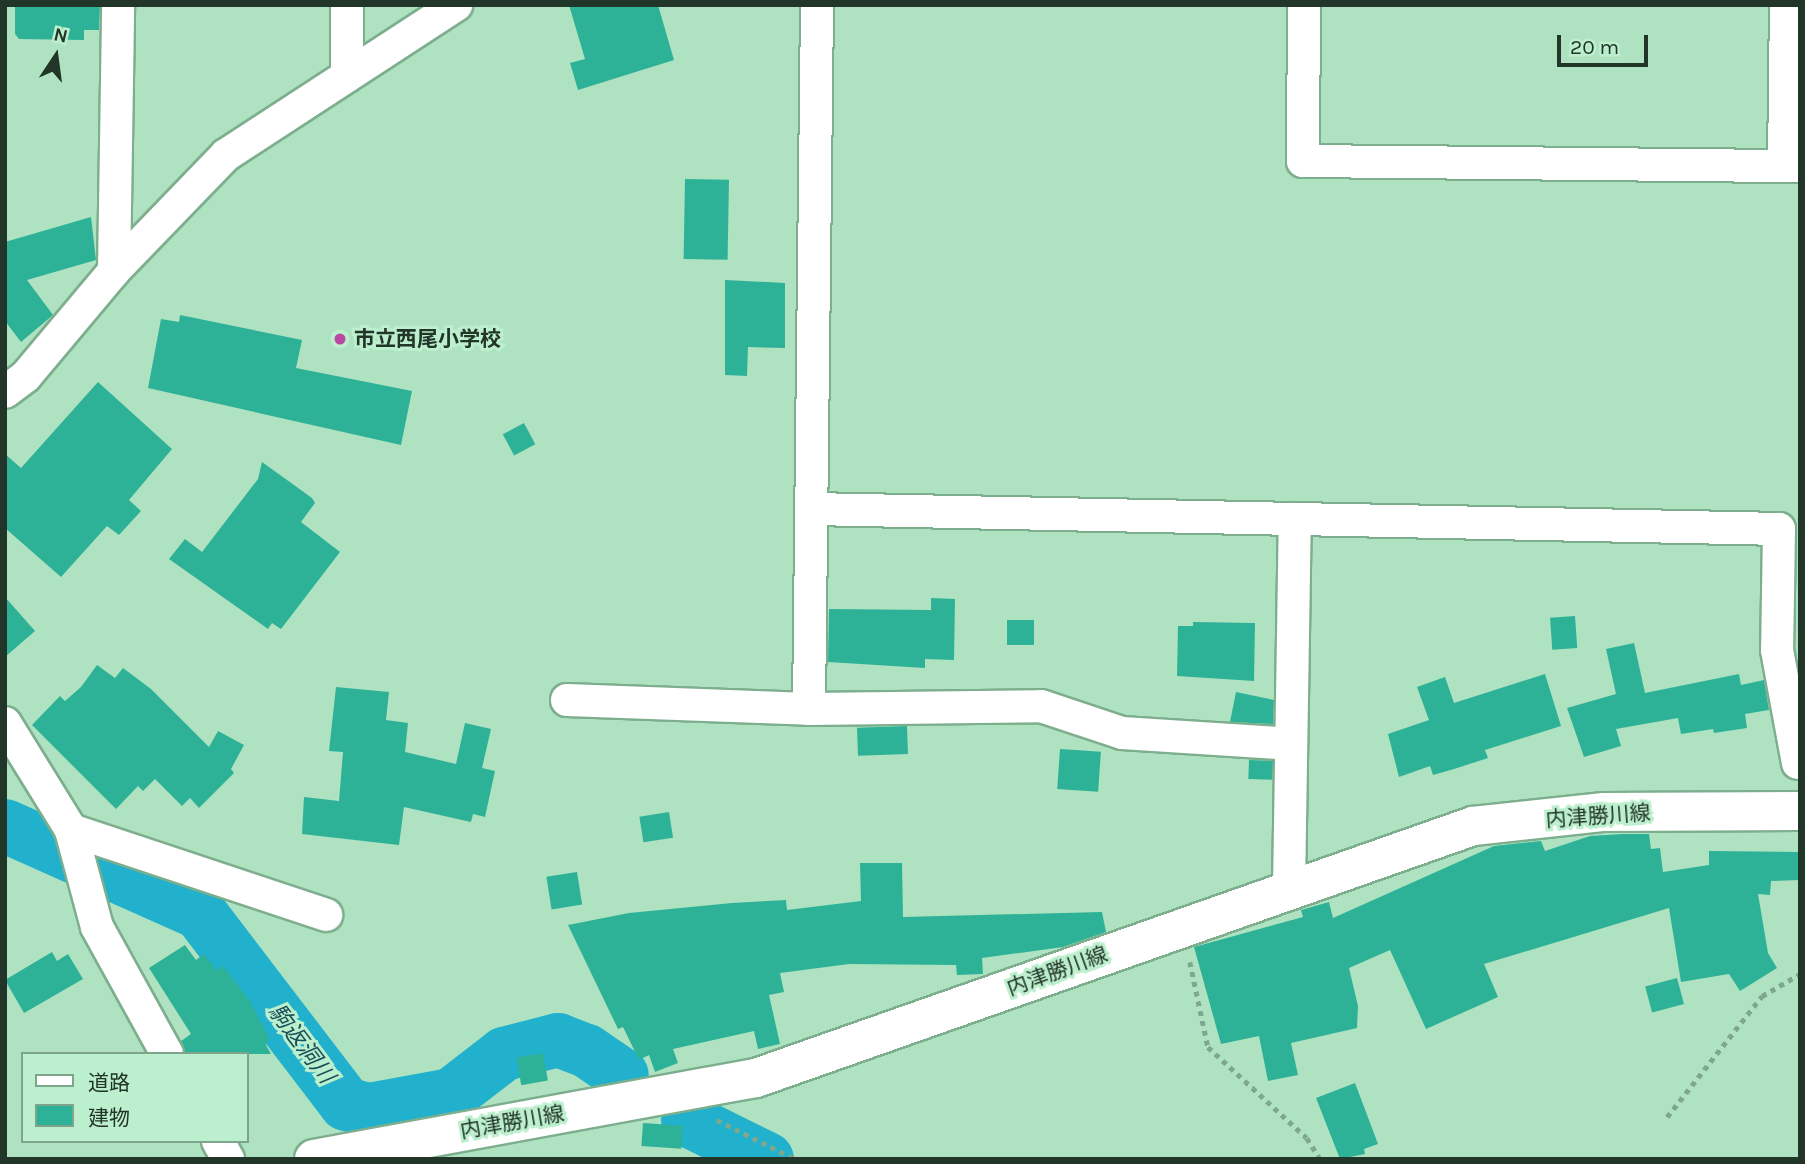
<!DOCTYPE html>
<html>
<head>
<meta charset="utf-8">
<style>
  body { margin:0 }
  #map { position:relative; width:1805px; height:1164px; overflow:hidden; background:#afe2c0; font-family:Karla,"Noto Sans JP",sans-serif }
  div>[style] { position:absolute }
  .river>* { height:54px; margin:-27px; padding:0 27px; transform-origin:27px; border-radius:27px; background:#21b1cd }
  .building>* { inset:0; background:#2eb297; transform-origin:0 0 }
  .path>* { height:4.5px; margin-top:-2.25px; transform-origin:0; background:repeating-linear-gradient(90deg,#7fa78c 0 5px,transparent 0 10px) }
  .roads { filter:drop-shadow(2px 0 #7dae8e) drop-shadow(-2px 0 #7dae8e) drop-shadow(0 2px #7dae8e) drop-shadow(0 -2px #7dae8e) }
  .minor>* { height:32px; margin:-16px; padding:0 16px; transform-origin:16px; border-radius:16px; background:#fff }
  .secondary>* { height:38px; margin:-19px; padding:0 19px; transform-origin:19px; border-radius:19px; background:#fff }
  .dots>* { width:19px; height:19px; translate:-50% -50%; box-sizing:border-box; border:4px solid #bcefcd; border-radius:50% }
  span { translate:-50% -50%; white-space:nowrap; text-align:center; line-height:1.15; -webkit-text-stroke:6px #bcefcd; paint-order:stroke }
  .poi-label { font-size:21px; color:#213528; font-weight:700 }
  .left { translate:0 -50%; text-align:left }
  .street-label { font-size:21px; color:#213528 }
  .water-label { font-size:23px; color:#184f5b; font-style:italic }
  .frame { position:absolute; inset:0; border:7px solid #213528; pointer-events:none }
  .legend { position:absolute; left:21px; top:1052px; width:228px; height:91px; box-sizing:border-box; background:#bcefcd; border:2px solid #7ea58b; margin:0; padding:9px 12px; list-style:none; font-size:21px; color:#213528 }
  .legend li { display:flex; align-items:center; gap:14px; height:35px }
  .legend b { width:35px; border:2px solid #7ea58b }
  .north { position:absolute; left:21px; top:21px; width:70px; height:70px; -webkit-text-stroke:5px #bcefcd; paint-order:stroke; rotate:13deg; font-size:19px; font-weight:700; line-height:28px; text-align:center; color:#213528 }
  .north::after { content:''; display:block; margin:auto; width:24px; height:32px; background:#213528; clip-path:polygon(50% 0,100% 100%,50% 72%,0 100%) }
  .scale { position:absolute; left:1557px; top:35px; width:91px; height:32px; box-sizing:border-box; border:4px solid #213528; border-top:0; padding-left:9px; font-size:21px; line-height:24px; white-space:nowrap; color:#213528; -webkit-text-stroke:5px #bcefcd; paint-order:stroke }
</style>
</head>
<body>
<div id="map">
  <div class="river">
    <div style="left:5px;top:826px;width:214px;rotate:24deg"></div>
    <div style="left:200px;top:913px;width:240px;rotate:52.6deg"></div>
    <div style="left:346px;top:1104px;width:24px;rotate:15deg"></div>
    <div style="left:369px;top:1110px;width:83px;rotate:-10.4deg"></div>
    <div style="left:451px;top:1095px;width:67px;rotate:-37.7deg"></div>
    <div style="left:504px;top:1054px;width:56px;rotate:-14.5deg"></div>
    <div style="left:558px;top:1040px;width:31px;rotate:21deg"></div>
    <div style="left:587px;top:1051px;width:42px;rotate:34.4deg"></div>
    <div style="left:688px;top:1120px;width:88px;rotate:26.3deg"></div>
  </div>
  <div class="building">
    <div style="clip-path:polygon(35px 5px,100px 5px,99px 30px,84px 30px,84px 40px,19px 39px,15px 34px,15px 6px)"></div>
    <div style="clip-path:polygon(569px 5px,658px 5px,674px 60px,578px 90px,570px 63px,585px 59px)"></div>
    <div style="left:685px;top:179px;width:44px;height:80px;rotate:1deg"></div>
    <div style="clip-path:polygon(91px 217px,96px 260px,27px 280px,53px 315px,21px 342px,5px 321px,5px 242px)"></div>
    <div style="clip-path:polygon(725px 280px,785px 283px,785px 348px,748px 347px,747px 376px,725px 375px)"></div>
    <div style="clip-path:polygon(180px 315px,302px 340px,296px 368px,412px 391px,401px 445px,148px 388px,161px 319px,179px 322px)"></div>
    <div style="clip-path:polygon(98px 382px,172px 449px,129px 500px,141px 511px,119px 535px,107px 526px,61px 577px,5px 528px,5px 454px,21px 468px)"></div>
    <div style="left:524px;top:423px;width:24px;height:24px;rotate:62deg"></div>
    <div style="clip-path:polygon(262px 462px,312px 498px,315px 503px,301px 522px,340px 552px,281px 629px,272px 623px,268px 629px,169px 559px,185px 539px,202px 552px,258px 479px)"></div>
    <div style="clip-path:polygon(5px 597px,35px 631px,5px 657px)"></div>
    <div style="clip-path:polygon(931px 598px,955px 599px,954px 660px,925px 659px,925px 668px,828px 662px,829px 609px,931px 610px)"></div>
    <div style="left:1575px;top:616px;width:32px;height:25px;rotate:86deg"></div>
    <div style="left:1007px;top:620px;width:27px;height:25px"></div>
    <div style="clip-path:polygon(1193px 622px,1255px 623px,1254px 681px,1177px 676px,1178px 626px,1193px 626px)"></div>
    <div style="clip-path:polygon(1634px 643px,1645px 693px,1739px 674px,1741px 685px,1764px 680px,1769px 710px,1745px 714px,1747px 728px,1714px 733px,1713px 729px,1681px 734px,1678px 718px,1616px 729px,1621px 746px,1584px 757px,1567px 708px,1616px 694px,1606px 649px)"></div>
    <div style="clip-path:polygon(97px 665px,115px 678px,123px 668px,151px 689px,209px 747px,218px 731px,244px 745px,231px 769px,234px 773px,199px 808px,190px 798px,182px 806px,155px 779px,143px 791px,138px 786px,116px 809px,32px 725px,60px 696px,65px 701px,81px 687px)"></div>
    <div style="clip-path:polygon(1545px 674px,1561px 726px,1485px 750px,1488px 758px,1454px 769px,1433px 775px,1430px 766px,1399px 777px,1388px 734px,1429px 720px,1417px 687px,1445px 677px,1454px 703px)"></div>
    <div style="clip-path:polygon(336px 687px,389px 692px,386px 720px,408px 723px,405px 752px,456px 764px,465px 723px,491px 729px,482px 768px,495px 771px,485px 817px,473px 814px,471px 822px,404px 807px,399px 845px,302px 834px,304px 797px,339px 801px,343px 752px,329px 751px)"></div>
    <div style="clip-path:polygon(1236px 692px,1274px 700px,1273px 724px,1230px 722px)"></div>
    <div style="left:907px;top:726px;width:28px;height:50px;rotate:88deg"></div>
    <div style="left:1060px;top:749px;width:41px;height:40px;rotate:4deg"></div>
    <div style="left:1249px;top:760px;width:24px;height:19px;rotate:2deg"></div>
    <div style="left:669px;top:812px;width:26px;height:30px;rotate:81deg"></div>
    <div style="clip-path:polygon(1622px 834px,1649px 834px,1651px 849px,1660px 848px,1663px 872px,1709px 865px,1709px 851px,1800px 852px,1800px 880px,1771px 881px,1770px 895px,1758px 894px,1768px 953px,1777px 968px,1740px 991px,1729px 974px,1681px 982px,1669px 908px,1484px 964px,1498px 997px,1426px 1029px,1390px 950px,1349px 968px,1358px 1006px,1357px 1028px,1291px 1043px,1298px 1075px,1268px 1081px,1259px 1036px,1221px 1044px,1194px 947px,1303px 917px,1301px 910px,1329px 902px,1333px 918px,1494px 846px,1541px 841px,1545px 851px,1590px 836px)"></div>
    <div style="clip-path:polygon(860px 863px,902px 863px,903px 917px,1102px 912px,1106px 932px,1063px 947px,982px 958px,983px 974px,957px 975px,956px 965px,849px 964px,780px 973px,784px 992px,769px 995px,780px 1044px,758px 1049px,754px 1031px,673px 1049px,678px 1063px,655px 1072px,649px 1055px,639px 1060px,623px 1027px,618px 1029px,568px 925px,629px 913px,732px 903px,786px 900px,787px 910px,861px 901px)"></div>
    <div style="left:577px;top:872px;width:33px;height:31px;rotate:81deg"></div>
    <div style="clip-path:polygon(185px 945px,196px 960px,204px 954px,217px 971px,223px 966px,249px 1000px,269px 1038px,266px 1045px,271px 1054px,185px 1054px,181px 1041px,191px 1034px,149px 968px)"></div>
    <div style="clip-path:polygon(52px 952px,57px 961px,68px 954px,83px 979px,24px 1013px,5px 980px)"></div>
    <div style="left:1677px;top:978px;width:27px;height:33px;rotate:75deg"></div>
    <div style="left:543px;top:1053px;width:28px;height:27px;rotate:80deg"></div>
    <div style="clip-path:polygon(1355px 1083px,1378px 1144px,1364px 1149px,1365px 1154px,1340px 1159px,1316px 1098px)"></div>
    <div style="left:643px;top:1123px;width:40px;height:23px;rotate:4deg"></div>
  </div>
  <div class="path">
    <div style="left:1190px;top:962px;width:87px;rotate:78deg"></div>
    <div style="left:1208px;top:1047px;width:134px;rotate:42.6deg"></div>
    <div style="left:1307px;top:1138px;width:25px;rotate:58deg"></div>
    <div style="left:1667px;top:1117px;width:154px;rotate:-51.9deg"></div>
    <div style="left:1762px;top:996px;width:44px;rotate:-30.1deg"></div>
    <div style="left:717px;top:1120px;width:87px;rotate:26.6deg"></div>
  </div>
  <div class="roads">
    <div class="minor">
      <div style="left:347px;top:5px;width:71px;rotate:90deg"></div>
      <div style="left:1304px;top:5px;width:156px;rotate:90.4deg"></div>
      <div style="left:1303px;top:161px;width:497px;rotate:0.6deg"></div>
      <div style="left:1784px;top:165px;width:160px;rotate:-89.3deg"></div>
      <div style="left:114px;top:271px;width:266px;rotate:-89.1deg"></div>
      <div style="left:5px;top:392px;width:26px;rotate:-37deg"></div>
      <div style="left:26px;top:376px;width:137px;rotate:-50deg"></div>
      <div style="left:114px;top:271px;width:161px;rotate:-46deg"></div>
      <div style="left:226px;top:155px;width:275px;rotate:-33.1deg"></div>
      <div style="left:811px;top:509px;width:968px;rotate:1.18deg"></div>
      <div style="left:1779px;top:529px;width:121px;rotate:90.9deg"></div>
      <div style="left:1777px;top:650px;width:115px;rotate:79.5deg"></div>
      <div style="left:567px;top:700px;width:242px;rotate:2.1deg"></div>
      <div style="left:809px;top:709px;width:232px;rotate:-0.7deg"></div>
      <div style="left:1041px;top:706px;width:85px;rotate:18.4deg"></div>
      <div style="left:1122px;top:733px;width:168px;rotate:3.7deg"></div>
      <div style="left:809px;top:709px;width:704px;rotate:-89.35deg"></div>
      <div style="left:5px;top:723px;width:126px;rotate:58.3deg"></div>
      <div style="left:71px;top:830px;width:100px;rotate:75deg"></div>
      <div style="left:97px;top:927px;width:145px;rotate:61.1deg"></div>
      <div style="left:71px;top:830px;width:269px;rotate:18.4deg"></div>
      <div style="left:1289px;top:889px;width:370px;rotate:-89.1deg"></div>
      <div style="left:218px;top:1141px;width:21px;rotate:61deg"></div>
    </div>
    <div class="secondary">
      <div style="left:314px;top:1159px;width:449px;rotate:-10.4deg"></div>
      <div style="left:756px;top:1078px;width:760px;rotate:-19.36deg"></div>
      <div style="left:1473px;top:826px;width:132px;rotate:-6.1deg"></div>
      <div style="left:1604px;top:812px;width:196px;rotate:-0.3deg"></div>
    </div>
  </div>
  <div class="dots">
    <div style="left:340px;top:339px;background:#ba49a5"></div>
  </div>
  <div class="poi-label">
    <span class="left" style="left:354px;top:339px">市立西尾小学校</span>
  </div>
  <div class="street-label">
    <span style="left:1598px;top:816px;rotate:-4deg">内津勝川線</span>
    <span style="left:1057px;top:971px;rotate:-20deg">内津勝川線</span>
    <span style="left:512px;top:1122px;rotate:-10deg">内津勝川線</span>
  </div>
  <div class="water-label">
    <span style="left:301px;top:1044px;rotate:53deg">駒返洞川</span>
  </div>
  <div class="frame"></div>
  <ul class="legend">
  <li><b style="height:9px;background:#fff"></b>道路</li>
  <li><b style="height:19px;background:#2eb297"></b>建物</li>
  </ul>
  <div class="north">N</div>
  <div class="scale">20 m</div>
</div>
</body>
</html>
